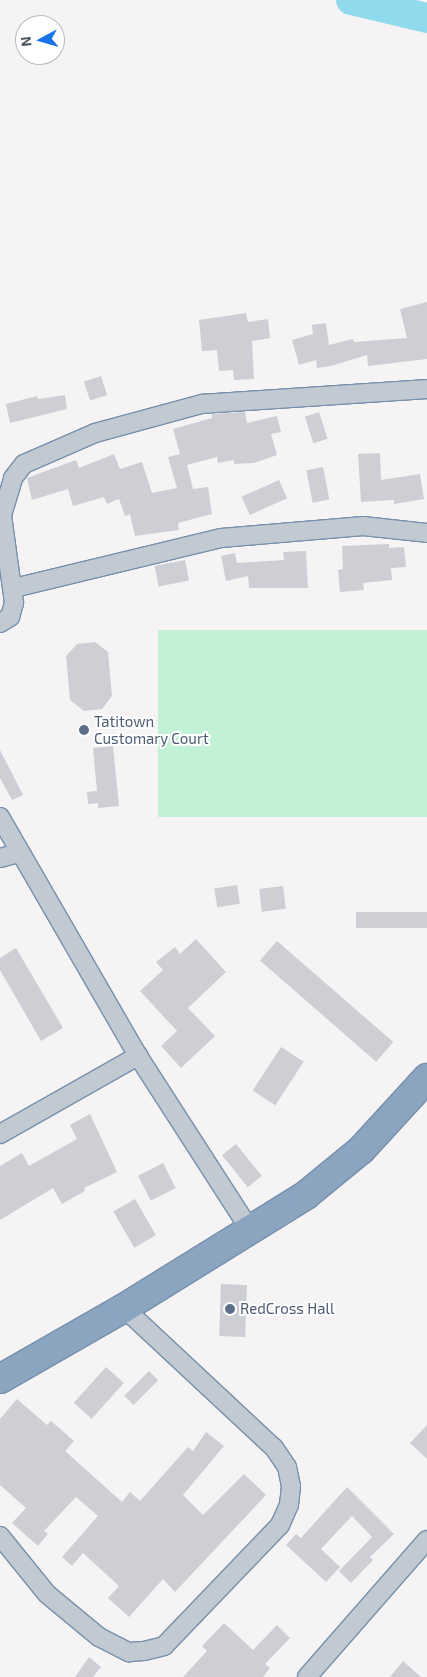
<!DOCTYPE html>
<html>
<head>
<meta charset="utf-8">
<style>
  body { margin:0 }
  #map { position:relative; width:427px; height:1677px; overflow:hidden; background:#f5f3f3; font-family:"Exo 2",sans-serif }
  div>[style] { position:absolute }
  .green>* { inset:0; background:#c3f1d5; transform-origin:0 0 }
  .river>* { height:30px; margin:-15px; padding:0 15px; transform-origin:15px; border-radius:15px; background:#90daee }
  .building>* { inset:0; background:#cdcfd5; transform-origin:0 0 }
  .roads { filter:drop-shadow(1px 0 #7690ad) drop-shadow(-1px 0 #7690ad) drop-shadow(0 1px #7690ad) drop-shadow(0 -1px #7690ad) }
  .street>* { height:18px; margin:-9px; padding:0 9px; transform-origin:9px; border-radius:9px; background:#c1cad2 }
  .highway>* { height:28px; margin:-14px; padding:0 14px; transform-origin:14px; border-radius:14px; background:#8ba5c1 }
  .dots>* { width:14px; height:14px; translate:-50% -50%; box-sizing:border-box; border:2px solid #fff; border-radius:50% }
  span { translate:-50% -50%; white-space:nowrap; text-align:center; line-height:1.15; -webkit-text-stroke:4px #fff; paint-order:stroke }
  .service-label { font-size:15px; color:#4e5e75 }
  .left { translate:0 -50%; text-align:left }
  .north { position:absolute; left:15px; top:15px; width:50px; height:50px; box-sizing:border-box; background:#fff; border:1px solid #b7bbc0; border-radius:50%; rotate:264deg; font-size:14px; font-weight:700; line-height:20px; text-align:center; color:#4a5661 }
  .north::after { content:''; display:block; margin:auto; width:18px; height:22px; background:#1a73e8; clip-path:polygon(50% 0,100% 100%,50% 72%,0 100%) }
</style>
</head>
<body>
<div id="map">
  <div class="green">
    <div style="left:427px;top:630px;width:187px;height:269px;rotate:90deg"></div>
  </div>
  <div class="river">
    <div style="left:351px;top:0;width:78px;rotate:13.3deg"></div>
  </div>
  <div class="building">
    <div style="clip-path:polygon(427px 302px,427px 359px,368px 366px,367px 355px,331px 366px,317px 368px,316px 360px,299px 365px,292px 340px,313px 334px,312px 325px,326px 323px,329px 345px,353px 339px,354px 342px,407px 338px,400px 309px)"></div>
    <div style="clip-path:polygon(246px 313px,248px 322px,268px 319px,270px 338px,252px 341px,254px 379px,234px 380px,233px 370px,219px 371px,217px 350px,202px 351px,199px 320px)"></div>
    <div style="left:101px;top:376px;width:20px;height:18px;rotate:72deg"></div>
    <div style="clip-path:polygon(65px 395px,67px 409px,10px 423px,6px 404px,37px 396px,38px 399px)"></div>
    <div style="clip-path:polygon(245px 412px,247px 423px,277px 416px,281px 432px,271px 434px,277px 455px,254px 463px,234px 464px,234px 460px,218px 463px,217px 457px,187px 465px,193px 489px,208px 487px,212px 514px,178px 523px,179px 530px,135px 536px,130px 514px,125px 516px,119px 499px,107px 504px,104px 497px,73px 506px,68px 489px,32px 500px,27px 478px,76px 460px,79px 468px,114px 454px,120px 469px,142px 462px,152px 493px,177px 488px,168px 457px,180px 454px,173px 429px,212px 418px,212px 414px)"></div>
    <div style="left:319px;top:412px;width:28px;height:15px;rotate:72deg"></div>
    <div style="clip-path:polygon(380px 453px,381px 480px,420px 474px,424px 499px,394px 504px,394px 500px,361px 502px,358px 454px)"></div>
    <div style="left:323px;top:467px;width:33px;height:17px;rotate:79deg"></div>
    <div style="left:279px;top:480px;width:20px;height:41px;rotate:66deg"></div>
    <div style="clip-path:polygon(389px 544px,389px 548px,404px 547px,406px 567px,391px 568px,392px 580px,363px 583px,364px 590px,340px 592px,338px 570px,343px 569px,342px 546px)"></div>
    <div style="clip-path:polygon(306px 551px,308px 588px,249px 588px,248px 576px,226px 581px,221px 556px,235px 553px,237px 563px,284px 560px,283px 552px)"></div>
    <div style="left:185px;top:560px;width:21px;height:31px;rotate:79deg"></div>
    <div style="clip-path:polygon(95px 642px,108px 652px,112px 696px,102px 709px,84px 711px,70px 700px,66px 656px,77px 644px)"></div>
    <div style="clip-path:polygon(113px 746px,119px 806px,98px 808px,98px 803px,88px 804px,87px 792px,97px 791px,93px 748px)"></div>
    <div style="clip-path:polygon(0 750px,23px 795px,12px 800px,0 778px)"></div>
    <div style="left:237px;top:885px;width:19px;height:23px;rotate:81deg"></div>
    <div style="left:283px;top:886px;width:23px;height:24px;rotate:83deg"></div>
    <div style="left:427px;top:912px;width:16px;height:71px;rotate:90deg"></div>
    <div style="clip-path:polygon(196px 939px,226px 972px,188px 1008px,215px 1036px,181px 1068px,161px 1046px,177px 1031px,140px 991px,163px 970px,156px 962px,175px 947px,180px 954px)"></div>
    <div style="left:277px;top:941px;width:154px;height:26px;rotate:41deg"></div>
    <div style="clip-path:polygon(16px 948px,63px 1028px,41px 1041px,0 970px,0 958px)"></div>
    <div style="left:281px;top:1047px;width:27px;height:52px;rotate:33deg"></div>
    <div style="clip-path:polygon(90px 1114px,117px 1172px,84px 1188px,85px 1191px,62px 1204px,53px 1188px,0 1220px,0 1166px,22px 1153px,29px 1166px,77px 1139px,70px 1125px)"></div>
    <div style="left:236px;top:1144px;width:41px;height:18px;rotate:51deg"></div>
    <div style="left:163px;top:1163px;width:28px;height:28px;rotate:63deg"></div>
    <div style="left:135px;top:1199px;width:42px;height:25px;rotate:60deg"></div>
    <div style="left:221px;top:1284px;width:26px;height:52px;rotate:2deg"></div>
    <div style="left:106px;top:1367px;width:24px;height:48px;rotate:42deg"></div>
    <div style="left:149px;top:1371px;width:13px;height:35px;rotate:45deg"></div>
    <div style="clip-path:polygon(17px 1399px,47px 1425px,51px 1421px,74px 1441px,65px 1451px,122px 1502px,130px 1492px,140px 1501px,188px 1447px,193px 1451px,206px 1432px,224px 1446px,183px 1495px,203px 1515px,244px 1474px,266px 1495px,175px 1592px,163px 1579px,129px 1617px,108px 1598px,119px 1586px,83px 1553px,72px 1566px,62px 1557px,98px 1516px,76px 1497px,44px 1531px,48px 1534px,38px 1546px,12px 1523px,26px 1508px,0 1485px,0 1419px)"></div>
    <div style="clip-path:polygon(427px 1425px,427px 1459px,410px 1443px)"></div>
    <div style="clip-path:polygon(347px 1487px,394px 1534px,370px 1557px,373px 1560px,351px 1583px,339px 1571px,372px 1537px,352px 1516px,321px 1549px,340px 1567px,326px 1582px,286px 1545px,296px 1534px,301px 1538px)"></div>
    <div style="clip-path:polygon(224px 1623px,253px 1650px,277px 1625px,290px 1638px,265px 1664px,270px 1668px,263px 1677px,183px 1677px,207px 1651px,202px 1646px)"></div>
    <div style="clip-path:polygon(89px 1657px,101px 1667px,93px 1677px,75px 1677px)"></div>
    <div style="clip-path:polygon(403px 1661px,421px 1677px,390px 1677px)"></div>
  </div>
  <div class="roads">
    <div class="street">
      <div style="left:14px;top:588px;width:213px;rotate:-13.6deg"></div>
      <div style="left:221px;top:538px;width:143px;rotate:-4.8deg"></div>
      <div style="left:363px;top:526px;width:64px;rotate:6.2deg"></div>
      <div style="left:0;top:623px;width:12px;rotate:-31deg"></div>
      <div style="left:10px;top:617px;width:15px;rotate:-74deg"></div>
      <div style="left:14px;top:603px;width:89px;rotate:-97.8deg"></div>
      <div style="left:2px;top:515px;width:39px;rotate:-73deg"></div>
      <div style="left:13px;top:478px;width:18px;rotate:-52deg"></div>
      <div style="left:24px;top:464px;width:77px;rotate:-23.6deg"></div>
      <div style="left:95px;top:433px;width:111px;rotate:-15.2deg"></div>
      <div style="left:202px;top:404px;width:225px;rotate:-3.8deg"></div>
      <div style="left:0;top:817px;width:276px;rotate:60deg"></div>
      <div style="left:138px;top:1056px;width:207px;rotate:57.2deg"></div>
      <div style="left:0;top:858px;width:20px;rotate:-15deg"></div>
      <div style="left:0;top:1134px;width:159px;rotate:-29.5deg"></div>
      <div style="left:0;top:1536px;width:75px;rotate:51deg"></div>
      <div style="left:47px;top:1594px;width:67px;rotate:39.6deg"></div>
      <div style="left:99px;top:1637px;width:34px;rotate:27deg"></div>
      <div style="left:129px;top:1652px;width:15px;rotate:-4deg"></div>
      <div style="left:144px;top:1651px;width:21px;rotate:-14deg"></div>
      <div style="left:164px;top:1646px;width:168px;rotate:-46.2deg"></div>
      <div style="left:280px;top:1525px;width:22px;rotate:-66deg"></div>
      <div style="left:289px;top:1505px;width:19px;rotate:-84deg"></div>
      <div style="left:291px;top:1486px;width:19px;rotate:-102deg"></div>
      <div style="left:287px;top:1467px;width:23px;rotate:-124deg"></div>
      <div style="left:274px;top:1448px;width:205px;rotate:-137deg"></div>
      <div style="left:307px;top:1677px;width:182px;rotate:-48.8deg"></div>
    </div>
    <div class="highway">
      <div style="left:0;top:1379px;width:143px;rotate:-29.8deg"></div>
      <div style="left:124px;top:1308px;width:214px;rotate:-31.8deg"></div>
      <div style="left:306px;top:1195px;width:71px;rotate:-39.3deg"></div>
      <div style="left:361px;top:1150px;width:98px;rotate:-47.5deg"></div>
    </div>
  </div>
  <div class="dots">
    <div style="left:84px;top:730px;background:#5c6f8a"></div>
    <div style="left:230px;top:1309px;background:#5c6f8a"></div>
  </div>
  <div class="service-label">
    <span class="left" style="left:94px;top:730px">Tatitown<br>Customary Court</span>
    <span class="left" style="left:240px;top:1309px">RedCross Hall</span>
  </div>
  <div class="north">N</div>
</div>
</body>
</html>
